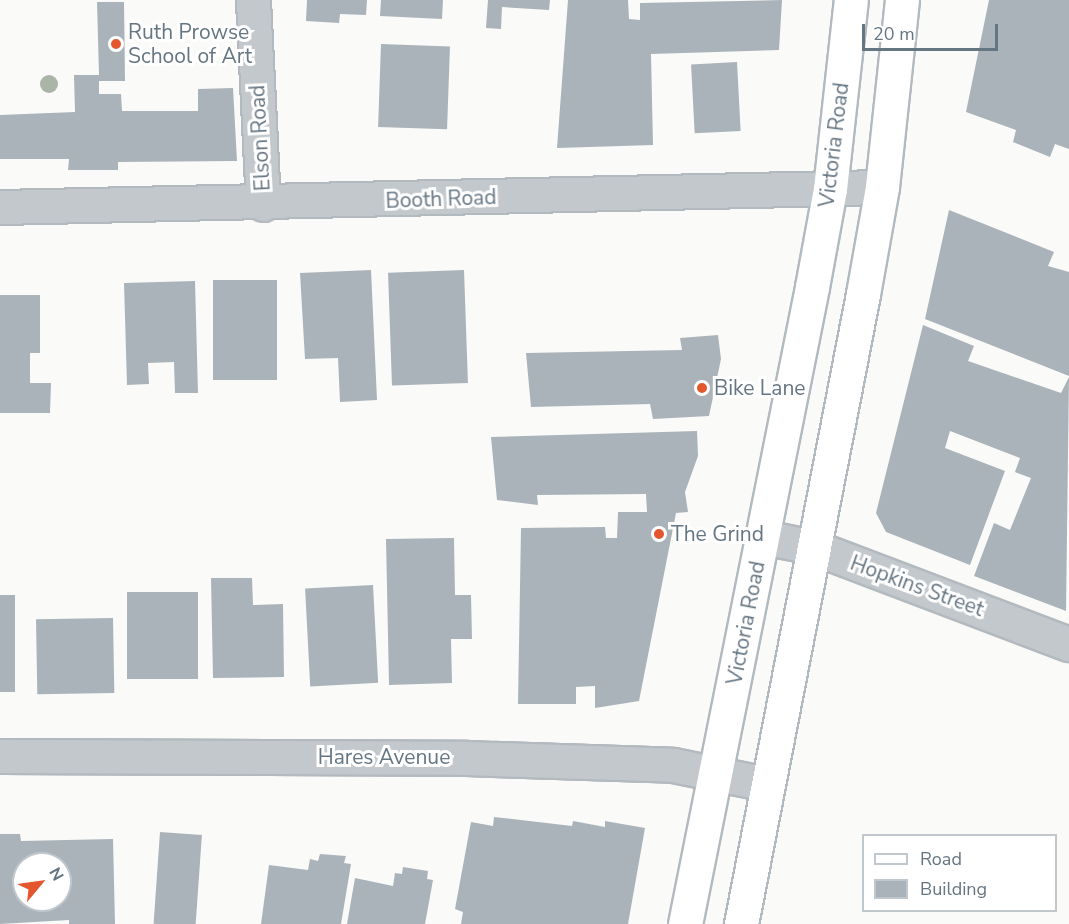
<!DOCTYPE html>
<html>
<head>
<meta charset="utf-8">
<style>
  body { margin:0 }
  #map { position:relative; width:1069px; height:924px; overflow:hidden; background:#fafaf8; font-family:"Nunito Sans",sans-serif }
  div>[style] { position:absolute }
  .building>* { inset:0; background:#aab3b9; transform-origin:0 0 }
  .roads { filter:drop-shadow(2px 0 #b3babf) drop-shadow(-2px 0 #b3babf) drop-shadow(0 2px #b3babf) drop-shadow(0 -2px #b3babf) }
  .minor>* { height:33px; margin:-16.5px; padding:0 16.5px; transform-origin:16.5px; border-radius:16.5px; background:#c3c8cc }
  .secondary>* { height:33px; margin:-16.5px; padding:0 16.5px; transform-origin:16.5px; border-radius:16.5px; background:#fff }
  .trees>* { width:18px; height:18px; margin:-9px; border-radius:50%; background:#aab4a7 }
  .dots>* { width:16px; height:16px; translate:-50% -50%; box-sizing:border-box; border:3px solid #fff; border-radius:50% }
  span { translate:-50% -50%; white-space:nowrap; text-align:center; line-height:1.15; -webkit-text-stroke:6px #fff; paint-order:stroke }
  .poi-label { font-size:21px; color:#657683 }
  .left { translate:0 -50%; text-align:left }
  .street-label { font-size:21px; color:#657683 }
  .legend { position:absolute; left:862px; top:834px; width:195px; height:78px; box-sizing:border-box; background:#fff; border:2px solid #c1c8cd; margin:0; padding:8px 10px; list-style:none; font-size:18px; color:#657683 }
  .legend li { display:flex; align-items:center; gap:12px; height:30px }
  .legend b { width:30px; border:2px solid #c1c8cd }
  .north { position:absolute; left:12px; top:852px; width:60px; height:60px; box-sizing:border-box; background:#fff; border:2px solid #c1c8cd; border-radius:50%; rotate:61deg; font-size:16px; font-weight:700; line-height:24px; text-align:center; color:#657683 }
  .north::after { content:''; display:block; margin:auto; width:21px; height:27px; background:#e4572e; clip-path:polygon(50% 0,100% 100%,50% 72%,0 100%) }
  .scale { position:absolute; left:862px; top:24px; width:136px; height:27px; box-sizing:border-box; border:3px solid #657683; border-top:0; padding-left:8px; font-size:18px; line-height:21px; white-space:nowrap; color:#657683; -webkit-text-stroke:4px #fff; paint-order:stroke }
</style>
</head>
<body>
<div id="map">
  <div class="building">
    <div style="clip-path:polygon(307px 0,367px 0,366px 15px,340px 14px,339px 23px,306px 21px)"></div>
    <div style="clip-path:polygon(381px 0,443px 0,442px 19px,380px 16px)"></div>
    <div style="clip-path:polygon(488px 0,550px 0,549px 10px,502px 7px,501px 29px,486px 28px)"></div>
    <div style="clip-path:polygon(568px 0,628px 0,629px 19px,640px 20px,640px 3px,782px 0,779px 50px,651px 54px,653px 145px,557px 148px)"></div>
    <div style="clip-path:polygon(989px 0,1069px 0,1069px 149px,1055px 144px,1050px 157px,1013px 142px,1016px 130px,966px 112px)"></div>
    <div style="clip-path:polygon(97px 2px,124px 2px,125px 81px,99px 81px,99px 94px,121px 94px,122px 111px,198px 111px,198px 89px,233px 88px,237px 161px,118px 162px,118px 170px,68px 170px,69px 159px,0 159px,0 115px,75px 112px,74px 75px,99px 75px)"></div>
    <div style="left:381px;top:44px;width:69px;height:83px;rotate:2deg"></div>
    <div style="left:737px;top:62px;width:69px;height:46px;rotate:87deg"></div>
    <div style="clip-path:polygon(949px 210px,1054px 252px,1048px 266px,1069px 272px,1069px 376px,925px 319px)"></div>
    <div style="clip-path:polygon(371px 270px,377px 400px,340px 402px,338px 358px,305px 359px,300px 273px)"></div>
    <div style="left:464px;top:270px;width:113px;height:76px;rotate:88deg"></div>
    <div style="left:213px;top:280px;width:64px;height:100px"></div>
    <div style="clip-path:polygon(195px 281px,198px 393px,175px 393px,174px 362px,148px 363px,149px 384px,127px 385px,124px 283px)"></div>
    <div style="clip-path:polygon(0 295px,40px 295px,40px 353px,30px 353px,30px 383px,51px 383px,50px 413px,0 413px)"></div>
    <div style="clip-path:polygon(923px 325px,974px 346px,968px 361px,1061px 393px,1069px 377px,1066px 611px,974px 576px,994px 523px,1010px 530px,1031px 478px,1015px 472px,1020px 458px,950px 431px,945px 448px,1005px 471px,970px 565px,886px 532px,876px 513px)"></div>
    <div style="clip-path:polygon(718px 335px,721px 359px,709px 416px,653px 419px,650px 404px,531px 407px,526px 353px,682px 350px,680px 338px)"></div>
    <div style="clip-path:polygon(697px 431px,698px 456px,685px 492px,688px 512px,676px 513px,639px 701px,595px 708px,595px 686px,576px 687px,576px 704px,518px 704px,521px 528px,605px 527px,606px 538px,617px 538px,618px 512px,647px 512px,646px 494px,537px 495px,538px 505px,497px 500px,491px 437px)"></div>
    <div style="clip-path:polygon(454px 538px,455px 595px,471px 595px,472px 639px,451px 639px,452px 683px,389px 685px,386px 539px)"></div>
    <div style="clip-path:polygon(211px 578px,252px 578px,253px 605px,283px 604px,284px 677px,213px 678px)"></div>
    <div style="left:373px;top:585px;width:98px;height:68px;rotate:87deg"></div>
    <div style="left:127px;top:592px;width:71px;height:87px"></div>
    <div style="left:0;top:595px;width:15px;height:97px"></div>
    <div style="left:113px;top:618px;width:75px;height:77px;rotate:89deg"></div>
    <div style="clip-path:polygon(494px 817px,572px 826px,573px 821px,605px 827px,605px 821px,645px 828px,628px 924px,461px 924px,463px 912px,455px 909px,471px 822px,493px 826px)"></div>
    <div style="left:160px;top:832px;width:42px;height:92px;rotate:4deg"></div>
    <div style="clip-path:polygon(evenodd,0 834px,20px 834px,21px 841px,113px 839px,115px 924px,69px 924px,69px 920px,0 924px,0 834px,24px 864px,60px 864px,60px 900px,24px 900px,24px 864px)"></div>
    <div style="clip-path:polygon(320px 854px,346px 856px,344px 863px,351px 864px,341px 924px,261px 924px,269px 865px,308px 870px,310px 859px,318px 861px)"></div>
    <div style="clip-path:polygon(403px 867px,428px 871px,427px 879px,433px 880px,425px 924px,347px 924px,355px 878px,393px 886px,395px 873px,402px 874px)"></div>
  </div>
  <div class="roads">
    <div class="minor">
      <div style="left:253px;top:0;width:204px;rotate:87.2deg"></div>
      <div style="left:0;top:207px;width:882px;rotate:-1.3deg"></div>
      <div style="left:763px;top:537px;width:51px;rotate:11.3deg"></div>
      <div style="left:813px;top:547px;width:274px;rotate:20.8deg"></div>
      <div style="left:0;top:756px;width:466px;rotate:0.2deg"></div>
      <div style="left:466px;top:758px;width:207px;rotate:1.9deg"></div>
      <div style="left:673px;top:765px;width:95px;rotate:11.5deg"></div>
    </div>
    <div class="secondary">
      <div style="left:685px;top:924px;width:650px;rotate:-78.72deg"></div>
      <div style="left:812px;top:287px;width:100px;rotate:-79.6deg"></div>
      <div style="left:830px;top:189px;width:190px;rotate:-83.7deg"></div>
      <div style="left:741px;top:924px;width:642px;rotate:-79.04deg"></div>
      <div style="left:863px;top:294px;width:109px;rotate:-79.9deg"></div>
      <div style="left:882px;top:187px;width:188px;rotate:-83.9deg"></div>
    </div>
  </div>
  <div class="trees">
    <div style="left:49px;top:84px"></div>
  </div>
  <div class="dots">
    <div style="left:116px;top:44px;background:#e4572e"></div>
    <div style="left:702px;top:388px;background:#e4572e"></div>
    <div style="left:659px;top:534px;background:#e4572e"></div>
  </div>
  <div class="poi-label">
    <span class="left" style="left:128px;top:44px">Ruth Prowse<br>School of Art</span>
    <span class="left" style="left:714px;top:388px">Bike Lane</span>
    <span class="left" style="left:671px;top:534px">The Grind</span>
  </div>
  <div class="street-label">
    <span style="left:260px;top:138px;rotate:-93deg">Elson Road</span>
    <span style="left:834px;top:145px;rotate:-83deg">Victoria Road</span>
    <span style="left:441px;top:199px;rotate:-2deg">Booth Road</span>
    <span style="left:917px;top:586px;rotate:20deg">Hopkins Street</span>
    <span style="left:746px;top:623px;rotate:-79deg">Victoria Road</span>
    <span style="left:384px;top:757px">Hares Avenue</span>
  </div>
  <ul class="legend">
  <li><b style="height:8px;background:#fff"></b>Road</li>
  <li><b style="height:16px;background:#aab3b9"></b>Building</li>
  </ul>
  <div class="north">N</div>
  <div class="scale">20 m</div>
</div>
</body>
</html>
